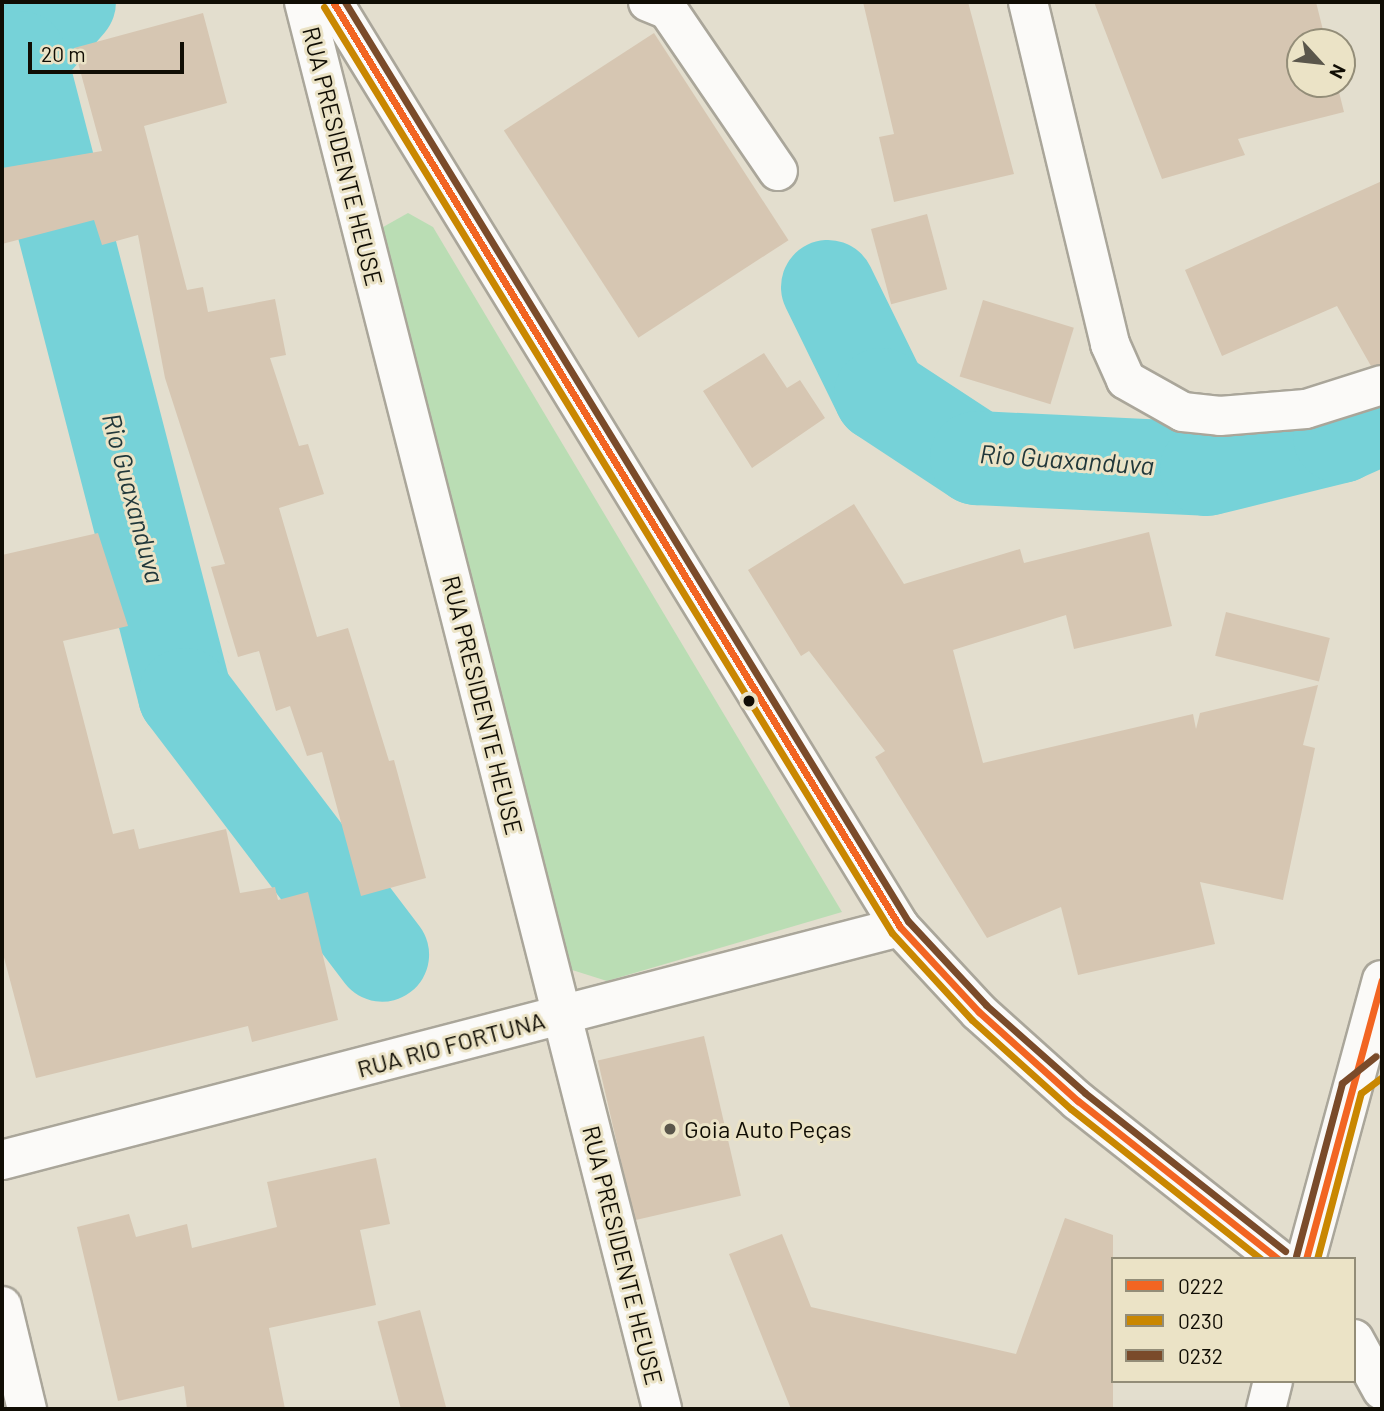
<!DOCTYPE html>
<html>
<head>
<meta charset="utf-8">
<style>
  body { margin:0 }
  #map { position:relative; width:1384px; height:1411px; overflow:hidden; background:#e3dece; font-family:Barlow,sans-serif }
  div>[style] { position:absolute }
  .green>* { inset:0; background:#baddb4 }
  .river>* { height:94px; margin:-47px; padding:0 47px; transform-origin:47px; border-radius:47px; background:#76d2d8 }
  .building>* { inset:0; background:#d6c6b2; transform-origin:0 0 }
  .roads { filter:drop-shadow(2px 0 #aaa69a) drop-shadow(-2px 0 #aaa69a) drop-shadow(0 2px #aaa69a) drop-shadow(0 -2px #aaa69a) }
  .minor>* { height:38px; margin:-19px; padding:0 19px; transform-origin:19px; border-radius:19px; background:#fbfaf8 }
  .major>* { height:38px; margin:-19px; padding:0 19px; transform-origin:19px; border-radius:19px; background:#fbfaf8 }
  .bus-1>* { height:7px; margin:-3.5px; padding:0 3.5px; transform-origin:3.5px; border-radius:3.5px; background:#f26522 }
  .bus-2>* { height:7px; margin:-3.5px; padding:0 3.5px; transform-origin:3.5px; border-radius:3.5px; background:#c98701 }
  .bus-3>* { height:7px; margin:-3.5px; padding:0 3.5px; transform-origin:3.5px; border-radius:3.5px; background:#7a4b2a }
  .dots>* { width:19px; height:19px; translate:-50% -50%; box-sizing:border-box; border:4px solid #ebe3c6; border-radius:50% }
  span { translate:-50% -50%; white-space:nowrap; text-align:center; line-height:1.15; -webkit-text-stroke:6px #ebe3c6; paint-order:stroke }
  .street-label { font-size:24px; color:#100d04 }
  .poi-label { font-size:24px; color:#100d04 }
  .left { translate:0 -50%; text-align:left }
  .water-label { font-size:26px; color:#21383b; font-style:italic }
  .frame { position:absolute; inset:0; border:4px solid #100d04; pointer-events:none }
  .legend { position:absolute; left:1111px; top:1257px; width:245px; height:126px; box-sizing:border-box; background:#ebe3c6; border:2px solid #938d78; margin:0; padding:9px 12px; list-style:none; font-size:21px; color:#100d04 }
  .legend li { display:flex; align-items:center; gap:14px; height:35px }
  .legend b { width:35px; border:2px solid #938d78 }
  .north { position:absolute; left:1286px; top:28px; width:70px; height:70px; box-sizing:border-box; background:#ebe3c6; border:2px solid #938d78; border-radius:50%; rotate:117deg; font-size:19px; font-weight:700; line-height:28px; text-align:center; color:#100d04 }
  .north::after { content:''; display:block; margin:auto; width:24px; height:32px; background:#5a564b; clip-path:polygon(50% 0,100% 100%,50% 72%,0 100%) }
  .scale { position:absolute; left:28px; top:42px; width:156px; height:32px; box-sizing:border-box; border:4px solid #100d04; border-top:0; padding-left:9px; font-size:21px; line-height:24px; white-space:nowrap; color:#100d04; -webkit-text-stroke:5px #ebe3c6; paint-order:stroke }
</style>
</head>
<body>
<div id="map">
  <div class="green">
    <div style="clip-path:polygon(408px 213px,433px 227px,842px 912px,607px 981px,569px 969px,376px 231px)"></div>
  </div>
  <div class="river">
    <div style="left:69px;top:2px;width:74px;rotate:131.2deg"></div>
    <div style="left:20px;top:58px;width:658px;rotate:75.48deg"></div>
    <div style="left:185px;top:695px;width:326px;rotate:52.8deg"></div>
    <div style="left:828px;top:287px;width:120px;rotate:63.9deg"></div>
    <div style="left:881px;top:395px;width:115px;rotate:33.3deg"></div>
    <div style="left:977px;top:458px;width:230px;rotate:2.7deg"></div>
    <div style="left:1207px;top:469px;width:137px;rotate:-13.9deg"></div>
    <div style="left:1340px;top:436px;width:46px;rotate:-24.3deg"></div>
  </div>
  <div class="building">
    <div style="clip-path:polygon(863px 2px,968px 2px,1014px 174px,894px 202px,879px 137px,894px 134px)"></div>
    <div style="clip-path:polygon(1094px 2px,1316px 2px,1326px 42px,1300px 42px,1300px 84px,1337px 84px,1344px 112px,1238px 139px,1245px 155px,1162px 179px)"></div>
    <div style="clip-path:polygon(203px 13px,227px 103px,144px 126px,187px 290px,203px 287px,208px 312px,275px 299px,286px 355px,270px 358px,299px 446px,308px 444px,324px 494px,279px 508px,317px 637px,348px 628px,389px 761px,394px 760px,426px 878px,361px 896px,322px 752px,307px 756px,290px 706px,276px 711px,259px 651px,238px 657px,211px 567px,225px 564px,165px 378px,138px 235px,102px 245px,94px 220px,2px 244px,2px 168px,102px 151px,74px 48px)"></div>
    <div style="left:654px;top:33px;width:247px;height:179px;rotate:57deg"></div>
    <div style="clip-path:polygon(1382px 181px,1382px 364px,1371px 366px,1337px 306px,1222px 356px,1185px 270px)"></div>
    <div style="left:927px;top:214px;width:78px;height:58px;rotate:75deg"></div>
    <div style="left:983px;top:300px;width:95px;height:80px;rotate:17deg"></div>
    <div style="clip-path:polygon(764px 353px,787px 388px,800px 380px,825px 418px,752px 468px,703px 391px)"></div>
    <div style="clip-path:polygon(854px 504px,904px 584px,1020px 549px,1024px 563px,1149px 532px,1172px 626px,1074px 649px,1066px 615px,953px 650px,983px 763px,1193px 714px,1196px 729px,1200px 713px,1318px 685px,1303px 745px,1315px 748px,1283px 900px,1200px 882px,1215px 944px,1078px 975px,1061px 907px,987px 938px,875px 757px,885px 751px,809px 651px,801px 656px,748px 570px)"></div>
    <div style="clip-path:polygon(98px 533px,128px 626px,63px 641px,113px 834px,134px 829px,139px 849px,226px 829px,240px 893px,275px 887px,278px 900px,308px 892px,338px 1020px,252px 1042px,248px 1026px,36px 1078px,2px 950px,2px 555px)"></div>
    <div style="left:1226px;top:612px;width:107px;height:45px;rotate:14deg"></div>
    <div style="left:704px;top:1036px;width:164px;height:109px;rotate:77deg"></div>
    <div style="clip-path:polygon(376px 1158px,390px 1224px,360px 1230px,376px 1305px,269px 1328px,285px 1409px,187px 1409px,184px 1386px,118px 1401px,77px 1227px,129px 1214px,136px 1237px,187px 1224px,192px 1248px,277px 1227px,267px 1182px)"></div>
    <div style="clip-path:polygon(1065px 1218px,1113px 1235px,1113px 1409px,791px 1409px,729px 1254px,782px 1234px,811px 1307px,1016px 1354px)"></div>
    <div style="left:420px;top:1310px;width:103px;height:44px;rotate:75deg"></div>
  </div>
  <div class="roads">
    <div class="minor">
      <div style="left:304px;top:2px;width:1452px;rotate:75.72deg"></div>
      <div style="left:333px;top:2px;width:1085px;rotate:58.49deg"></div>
      <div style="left:900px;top:927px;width:116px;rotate:47.1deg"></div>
      <div style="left:979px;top:1012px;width:133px;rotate:42deg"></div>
      <div style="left:1078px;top:1101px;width:255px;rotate:38.3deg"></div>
      <div style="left:648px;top:2px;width:22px;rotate:22deg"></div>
      <div style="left:668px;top:10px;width:195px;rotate:55.7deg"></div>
      <div style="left:1028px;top:2px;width:352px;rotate:76.5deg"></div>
      <div style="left:1110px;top:344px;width:39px;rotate:66deg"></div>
      <div style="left:1126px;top:380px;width:65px;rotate:29.3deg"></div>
      <div style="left:1183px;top:412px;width:37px;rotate:6deg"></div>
      <div style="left:1220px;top:416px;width:86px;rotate:-4.7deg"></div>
      <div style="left:1306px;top:409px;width:80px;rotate:-17.5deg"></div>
      <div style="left:2px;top:1160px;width:928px;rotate:-14.55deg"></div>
      <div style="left:2px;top:1306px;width:106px;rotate:76.4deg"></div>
      <div style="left:1354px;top:1339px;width:58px;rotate:61.2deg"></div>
    </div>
    <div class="major">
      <div style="left:1306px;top:1259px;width:289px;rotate:-74.8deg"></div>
      <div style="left:1266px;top:1409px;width:29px;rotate:-76deg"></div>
    </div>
  </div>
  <div class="bus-1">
    <div style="left:333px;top:2px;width:1085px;rotate:58.49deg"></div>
    <div style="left:900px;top:927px;width:116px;rotate:47.1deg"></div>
    <div style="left:979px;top:1012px;width:133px;rotate:42deg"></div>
    <div style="left:1078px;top:1101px;width:255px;rotate:38.3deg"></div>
    <div style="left:1306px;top:1259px;width:289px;rotate:-74.8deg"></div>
  </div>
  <div class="bus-2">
    <div style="left:324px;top:7px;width:1086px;rotate:58.48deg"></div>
    <div style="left:892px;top:933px;width:118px;rotate:47.4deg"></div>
    <div style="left:972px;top:1020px;width:133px;rotate:42deg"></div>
    <div style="left:1071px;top:1109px;width:242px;rotate:38.3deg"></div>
    <div style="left:1317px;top:1259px;width:172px;rotate:-75.2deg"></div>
    <div style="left:1361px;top:1093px;width:26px;rotate:-37deg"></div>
  </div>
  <div class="bus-3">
    <div style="left:345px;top:2px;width:1078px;rotate:58.51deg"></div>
    <div style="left:908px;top:921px;width:115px;rotate:47.1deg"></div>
    <div style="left:986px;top:1005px;width:132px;rotate:41.6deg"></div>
    <div style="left:1085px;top:1093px;width:255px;rotate:38.3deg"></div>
    <div style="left:1296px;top:1256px;width:179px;rotate:-75.1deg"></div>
    <div style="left:1342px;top:1083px;width:43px;rotate:-38.5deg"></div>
  </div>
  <div class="dots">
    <div style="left:749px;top:701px;background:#100d04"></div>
    <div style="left:670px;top:1129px;background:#5a564b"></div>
  </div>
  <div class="street-label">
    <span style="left:343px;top:156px;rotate:76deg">RUA PRESIDENTE HEUSE</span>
    <span style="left:483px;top:705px;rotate:76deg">RUA PRESIDENTE HEUSE</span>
    <span style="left:451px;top:1044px;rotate:-15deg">RUA RIO FORTUNA</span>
    <span style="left:623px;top:1255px;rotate:76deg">RUA PRESIDENTE HEUSE</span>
  </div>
  <div class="poi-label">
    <span class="left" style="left:684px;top:1129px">Goia Auto Peças</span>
  </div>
  <div class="water-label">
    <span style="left:1067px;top:459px;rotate:4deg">Rio Guaxanduva</span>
    <span style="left:134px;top:498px;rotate:75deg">Rio Guaxanduva</span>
  </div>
  <div class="frame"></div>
  <ul class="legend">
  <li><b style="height:9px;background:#f26522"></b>0222</li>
  <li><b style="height:9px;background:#c98701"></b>0230</li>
  <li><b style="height:9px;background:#7a4b2a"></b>0232</li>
  </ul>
  <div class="north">N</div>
  <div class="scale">20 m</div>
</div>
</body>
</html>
